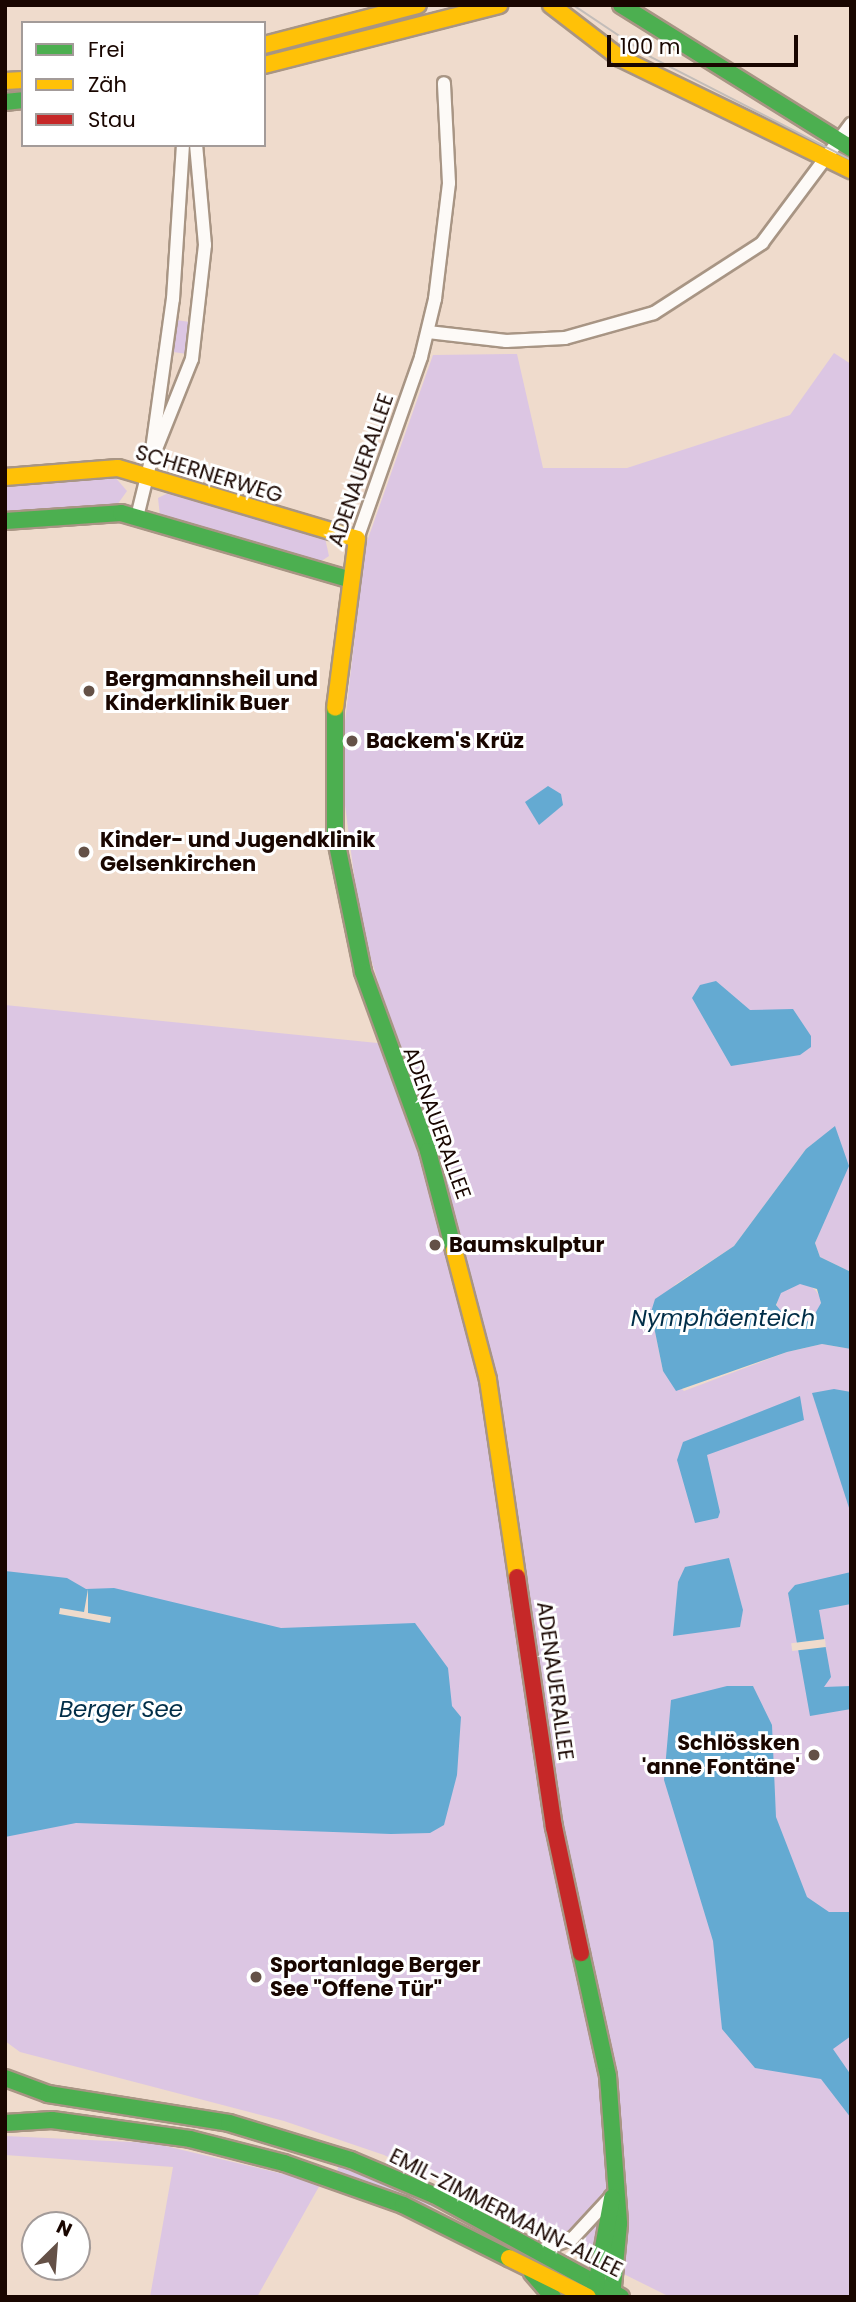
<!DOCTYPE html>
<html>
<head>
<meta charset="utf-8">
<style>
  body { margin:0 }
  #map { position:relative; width:856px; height:2302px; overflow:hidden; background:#efdbcc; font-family:Poppins,sans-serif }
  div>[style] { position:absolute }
  .green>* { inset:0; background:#dcc6e3; transform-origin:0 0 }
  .round { border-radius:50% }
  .water>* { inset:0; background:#64aad2 }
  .pier>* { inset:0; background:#efdbcc; transform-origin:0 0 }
  .roads { filter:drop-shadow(2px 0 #a89584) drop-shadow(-2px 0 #a89584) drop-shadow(0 2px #a89584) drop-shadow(0 -2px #a89584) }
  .street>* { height:12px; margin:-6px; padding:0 6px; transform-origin:6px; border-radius:6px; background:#fdfaf7 }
  .fast>* { height:16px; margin:-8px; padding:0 8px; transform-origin:8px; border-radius:8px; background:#4caf50 }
  .slow>* { height:16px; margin:-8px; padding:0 8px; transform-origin:8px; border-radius:8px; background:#ffc107 }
  .jam>* { height:16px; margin:-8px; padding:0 8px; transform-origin:8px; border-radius:8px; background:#c62828 }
  .tram>* { height:2px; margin:-1px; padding:0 1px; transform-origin:1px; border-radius:1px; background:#c3bdb9 }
  .dots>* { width:19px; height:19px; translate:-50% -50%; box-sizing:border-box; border:4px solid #fff; border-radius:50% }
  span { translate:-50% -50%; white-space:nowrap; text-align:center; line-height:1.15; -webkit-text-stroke:6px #fff; paint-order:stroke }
  .street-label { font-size:21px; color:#190600 }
  .poi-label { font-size:21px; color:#190600; font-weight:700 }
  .left { translate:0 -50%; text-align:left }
  .right { translate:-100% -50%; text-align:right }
  .water-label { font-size:23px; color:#012e48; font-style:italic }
  .frame { position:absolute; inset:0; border:7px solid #190600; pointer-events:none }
  .legend { position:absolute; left:21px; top:21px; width:245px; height:126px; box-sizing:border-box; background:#fff; border:2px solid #a39b99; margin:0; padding:9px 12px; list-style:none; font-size:21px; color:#190600 }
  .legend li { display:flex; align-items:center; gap:14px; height:35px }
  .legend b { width:35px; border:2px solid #a39b99 }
  .north { position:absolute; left:21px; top:2211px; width:70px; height:70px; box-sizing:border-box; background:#fff; border:2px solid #a39b99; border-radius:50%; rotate:25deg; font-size:19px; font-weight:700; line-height:28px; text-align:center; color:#190600 }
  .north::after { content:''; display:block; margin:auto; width:24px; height:32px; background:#645147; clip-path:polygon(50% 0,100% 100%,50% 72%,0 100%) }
  .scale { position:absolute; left:607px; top:35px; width:191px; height:32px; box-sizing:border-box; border:4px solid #190600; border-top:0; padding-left:9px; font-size:21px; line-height:24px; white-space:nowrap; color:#190600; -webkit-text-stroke:5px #fff; paint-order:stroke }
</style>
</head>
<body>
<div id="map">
  <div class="green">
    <div style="left:176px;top:320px;width:14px;height:32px;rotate:8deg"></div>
    <div style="clip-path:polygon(834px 353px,851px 364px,851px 1272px,820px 1257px,815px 1243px,842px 1177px,835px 1127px,806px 1149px,734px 1246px,676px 1284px,651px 1312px,663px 1371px,684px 1391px,787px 1352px,822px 1344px,851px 1349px,851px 2297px,670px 2297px,384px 2155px,284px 2121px,20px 2052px,5px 2041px,5px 1005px,397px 1045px,360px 922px,340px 766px,365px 547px,433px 355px,517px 354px,543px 468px,627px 468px,790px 415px)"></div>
    <div style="clip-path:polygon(114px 476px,127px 491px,117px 505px,5px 515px,5px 487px)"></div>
    <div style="clip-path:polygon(170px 492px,325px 538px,329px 556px,320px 562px,160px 516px,158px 498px)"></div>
    <div class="round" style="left:777px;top:1283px;width:44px;height:44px"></div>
    <div style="clip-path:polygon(5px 2136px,153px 2143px,321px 2183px,257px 2297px,150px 2297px,173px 2167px,5px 2155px)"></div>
    <div style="clip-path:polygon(339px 2163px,423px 2197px,563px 2275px,441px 2210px,337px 2172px)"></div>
  </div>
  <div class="water">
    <div style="clip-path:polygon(548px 786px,561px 794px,563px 805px,539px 825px,525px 802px)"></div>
    <div style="clip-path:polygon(716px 981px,750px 1010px,793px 1009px,811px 1036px,811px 1047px,800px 1055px,731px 1066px,692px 998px,700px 985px)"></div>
    <div style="clip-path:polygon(evenodd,835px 1126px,849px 1166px,815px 1243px,820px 1257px,851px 1272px,851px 1349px,822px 1344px,787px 1352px,676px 1391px,663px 1371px,651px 1312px,655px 1299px,734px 1246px,806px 1149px,835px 1126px,800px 1284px,817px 1289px,821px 1303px,812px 1319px,795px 1328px,776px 1305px,781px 1293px,800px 1284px)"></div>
    <div style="clip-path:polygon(834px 1389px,851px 1392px,851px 1514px,812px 1393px)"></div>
    <div style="clip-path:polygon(800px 1396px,804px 1420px,707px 1455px,720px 1512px,718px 1518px,695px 1523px,677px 1460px,683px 1442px)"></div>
    <div style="clip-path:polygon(729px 1558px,743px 1610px,740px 1627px,673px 1636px,678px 1582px,685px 1567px)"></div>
    <div style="clip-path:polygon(5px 1571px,67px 1578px,86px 1589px,114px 1588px,281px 1628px,415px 1623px,448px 1668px,452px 1706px,461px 1717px,457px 1775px,444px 1825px,430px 1833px,391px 1834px,76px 1823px,5px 1837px)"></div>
    <div style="clip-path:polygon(851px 1572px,851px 1604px,819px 1610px,831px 1677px,824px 1687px,851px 1686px,851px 1709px,810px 1716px,788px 1593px,795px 1585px)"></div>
    <div style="clip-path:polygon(727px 1686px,753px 1686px,772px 1725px,776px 1817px,807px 1897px,829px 1912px,851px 1912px,851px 2036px,833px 2049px,851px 2075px,851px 2118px,821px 2079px,755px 2068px,722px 2029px,713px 1941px,664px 1780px,671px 1700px)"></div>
  </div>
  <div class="pier">
    <div style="clip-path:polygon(88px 1589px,88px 1613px,111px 1617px,110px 1623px,59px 1614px,60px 1608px,84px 1612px)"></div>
    <div style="left:825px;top:1639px;width:8px;height:34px;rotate:83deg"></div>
  </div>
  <div class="roads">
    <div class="street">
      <div style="left:428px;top:332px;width:79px;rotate:6.6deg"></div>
      <div style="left:506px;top:341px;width:59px;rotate:-2.9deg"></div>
      <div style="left:565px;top:338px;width:92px;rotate:-15.7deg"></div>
      <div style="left:654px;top:313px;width:129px;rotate:-32.9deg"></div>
      <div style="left:762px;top:243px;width:149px;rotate:-53.2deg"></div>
      <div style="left:150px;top:464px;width:167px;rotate:-82.1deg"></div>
      <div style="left:173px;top:299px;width:154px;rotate:-86.3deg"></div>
      <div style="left:137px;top:517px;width:55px;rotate:-76.2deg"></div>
      <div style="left:150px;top:464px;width:113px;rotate:-68.2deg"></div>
      <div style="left:192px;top:359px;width:115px;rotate:-83.5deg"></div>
      <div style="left:205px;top:245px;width:100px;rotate:-95.1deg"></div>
      <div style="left:357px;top:539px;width:193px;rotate:-70.6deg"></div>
      <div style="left:421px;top:357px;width:60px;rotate:-76.4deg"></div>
      <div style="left:435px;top:299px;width:117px;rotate:-83.1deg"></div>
      <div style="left:449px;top:183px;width:100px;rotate:-92.9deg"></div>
      <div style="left:539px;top:2251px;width:36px;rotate:-21deg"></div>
      <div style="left:573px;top:2238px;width:54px;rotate:-47.2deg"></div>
    </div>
    <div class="fast">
      <div style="left:621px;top:5px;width:271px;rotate:31.9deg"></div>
      <div style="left:5px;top:102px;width:18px;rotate:-6deg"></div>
      <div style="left:5px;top:521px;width:116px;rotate:-3.9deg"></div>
      <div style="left:121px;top:513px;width:236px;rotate:16.2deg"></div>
      <div style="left:335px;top:708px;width:127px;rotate:90deg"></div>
      <div style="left:335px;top:835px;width:140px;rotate:78.4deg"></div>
      <div style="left:363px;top:972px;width:190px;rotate:70deg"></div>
      <div style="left:428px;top:1151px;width:102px;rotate:75.3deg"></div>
      <div style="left:581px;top:1953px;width:126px;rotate:77.6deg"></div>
      <div style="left:608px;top:2076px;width:148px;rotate:85.7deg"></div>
      <div style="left:619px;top:2224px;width:73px;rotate:95.5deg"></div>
      <div style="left:5px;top:2078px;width:46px;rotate:20.4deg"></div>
      <div style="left:48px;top:2094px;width:183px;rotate:9.1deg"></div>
      <div style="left:229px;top:2123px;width:127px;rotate:16.9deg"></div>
      <div style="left:351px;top:2160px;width:90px;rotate:22.9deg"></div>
      <div style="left:434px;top:2195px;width:213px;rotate:28.6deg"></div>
      <div style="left:5px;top:2123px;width:47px;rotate:-3.7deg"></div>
      <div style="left:52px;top:2120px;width:139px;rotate:7.8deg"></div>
      <div style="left:190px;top:2139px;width:97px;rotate:14.3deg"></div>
      <div style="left:284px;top:2163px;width:126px;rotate:19.4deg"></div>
      <div style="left:403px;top:2205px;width:119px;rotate:26.6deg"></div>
      <div style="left:532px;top:2273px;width:32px;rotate:49deg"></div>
      <div style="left:595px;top:2291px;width:95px;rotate:-79.6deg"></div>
    </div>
    <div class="slow">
      <div style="left:551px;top:5px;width:87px;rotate:37.5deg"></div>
      <div style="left:620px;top:58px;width:257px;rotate:25.9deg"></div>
      <div style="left:264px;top:45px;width:159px;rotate:-14.6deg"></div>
      <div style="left:264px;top:65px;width:243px;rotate:-14.3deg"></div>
      <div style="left:5px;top:81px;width:18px;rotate:-3deg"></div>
      <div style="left:5px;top:477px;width:113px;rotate:-4.6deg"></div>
      <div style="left:118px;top:468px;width:249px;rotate:16.5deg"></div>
      <div style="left:357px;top:539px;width:170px;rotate:97.4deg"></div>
      <div style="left:454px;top:1250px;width:134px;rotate:75.3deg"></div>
      <div style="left:488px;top:1380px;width:199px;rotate:81.6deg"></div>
      <div style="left:509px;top:2258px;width:88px;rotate:26.3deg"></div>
    </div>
    <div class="jam">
      <div style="left:517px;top:1577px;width:253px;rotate:81.6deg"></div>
      <div style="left:554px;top:1827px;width:129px;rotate:77.9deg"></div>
    </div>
  </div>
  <div class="tram">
    <div style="left:573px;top:5px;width:94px;rotate:33.7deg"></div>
    <div style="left:651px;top:57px;width:225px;rotate:27.2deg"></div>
  </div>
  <div class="dots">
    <div style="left:89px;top:691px;background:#645147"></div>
    <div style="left:352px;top:741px;background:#645147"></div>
    <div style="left:84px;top:852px;background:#645147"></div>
    <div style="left:435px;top:1245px;background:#645147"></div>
    <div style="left:814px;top:1755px;background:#645147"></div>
    <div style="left:256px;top:1977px;background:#645147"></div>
  </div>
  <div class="street-label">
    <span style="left:361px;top:470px;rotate:-71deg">ADENAUERALLEE</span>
    <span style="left:209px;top:474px;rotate:17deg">SCHERNERWEG</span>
    <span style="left:437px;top:1123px;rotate:70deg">ADENAUERALLEE</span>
    <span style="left:555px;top:1681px;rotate:82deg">ADENAUERALLEE</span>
    <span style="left:506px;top:2213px;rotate:27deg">EMIL-ZIMMERMANN-ALLEE</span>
  </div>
  <div class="poi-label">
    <span class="left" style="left:105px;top:691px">Bergmannsheil und<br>Kinderklinik Buer</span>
    <span class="left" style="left:366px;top:741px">Backem's Krüz</span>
    <span class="left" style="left:100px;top:852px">Kinder- und Jugendklinik<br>Gelsenkirchen</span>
    <span class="left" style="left:449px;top:1245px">Baumskulptur</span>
    <span class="right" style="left:800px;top:1755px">Schlössken<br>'anne Fontäne'</span>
    <span class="left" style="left:270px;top:1977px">Sportanlage Berger<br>See "Offene Tür"</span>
  </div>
  <div class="water-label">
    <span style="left:723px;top:1318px">Nymphäenteich</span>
    <span style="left:121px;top:1709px">Berger See</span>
  </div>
  <div class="frame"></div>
  <ul class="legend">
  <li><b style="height:9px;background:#4caf50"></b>Frei</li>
  <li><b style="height:9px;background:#ffc107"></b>Zäh</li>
  <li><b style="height:9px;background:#c62828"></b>Stau</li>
  </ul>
  <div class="north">N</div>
  <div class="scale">100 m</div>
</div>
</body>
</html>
